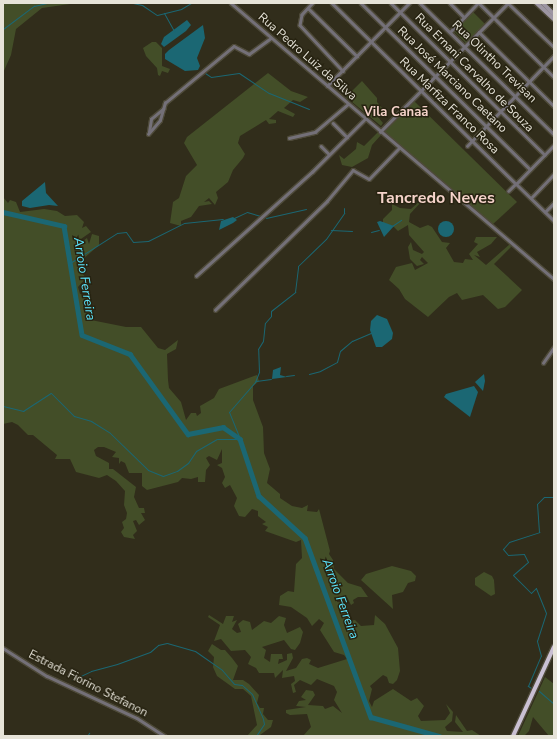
<!DOCTYPE html>
<html>
<head>
<meta charset="utf-8">
<style>
  body { margin:0 }
  #map { position:relative; width:557px; height:739px; overflow:hidden; background:#312d1b; font-family:"Nunito Sans",sans-serif }
  div>[style] { position:absolute }
  .green>* { inset:0; background:#434e28; transform-origin:0 0 }
  .water>* { inset:0; background:#1b6773 }
  .round { border-radius:50% }
  .stream>* { height:1px; margin:-0.5px; padding:0 0.5px; transform-origin:0.5px; border-radius:0.5px; background:#1b6773 }
  .river>* { height:4.5px; margin:-2.25px; padding:0 2.25px; transform-origin:2.25px; border-radius:2.25px; background:#1b6773 }
  .roads { filter:drop-shadow(1px 0 #4e4a39) drop-shadow(-1px 0 #4e4a39) drop-shadow(0 1px #4e4a39) drop-shadow(0 -1px #4e4a39) }
  .minor>* { height:2.5px; margin:-1.25px; padding:0 1.25px; transform-origin:1.25px; border-radius:1.25px; background:#747078 }
  .tertiary>* { height:3px; margin:-1.5px; padding:0 1.5px; transform-origin:1.5px; border-radius:1.5px; background:#747078 }
  .secondary>* { height:3.5px; margin:-1.75px; padding:0 1.75px; transform-origin:1.75px; border-radius:1.75px; background:#9d96a3 }
  .trunk>* { height:4px; margin:-2px; padding:0 2px; transform-origin:2px; border-radius:2px; background:#cac0d3 }
  span { translate:-50% -50%; white-space:nowrap; text-align:center; line-height:1.15; -webkit-text-stroke:3px #272311; paint-order:stroke }
  .street-label { font-size:12px; color:#e6e3d8 }
  .neighbourhood-label { font-size:13px; color:#f5d3ca; font-weight:700 }
  .water-label { font-size:13px; color:#5ce5fd; font-style:italic }
  .district-label { font-size:16px; color:#f5d3ca; font-weight:700 }
  .frame { position:absolute; inset:0; border:4px solid #e6e3d8; pointer-events:none }
</style>
</head>
<body>
<div id="map">
  <div class="green">
    <div style="clip-path:polygon(3px 3px,77px 3px,42px 8px,16px 29px,11px 55px,3px 73px)"></div>
    <div style="left:473px;top:12px;width:17px;height:27px;rotate:45deg"></div>
    <div style="clip-path:polygon(152px 42px,156px 42px,162px 48px,162px 66px,170px 69px,168px 73px,162px 71px,160px 76px,158px 75px,157px 68px,146px 56px,143px 48px)"></div>
    <div style="clip-path:polygon(268px 73px,291px 91px,308px 97px,300px 102px,293px 100px,284px 108px,295px 114px,293px 117px,278px 111px,269px 119px,276px 120px,276px 123px,269px 124px,266px 120px,240px 136px,238px 143px,245px 154px,243px 158px,233px 170px,228px 182px,216px 192px,218px 198px,215px 205px,209px 198px,204px 202px,209px 201px,212px 204px,199px 206px,191px 217px,181px 221px,181px 226px,170px 223px,173px 202px,179px 198px,186px 176px,197px 165px,184px 143px,187px 137px)"></div>
    <div style="clip-path:polygon(362px 81px,377px 98px,377px 102px,382px 108px,378px 117px,383px 123px,381px 126px,346px 97px)"></div>
    <div style="clip-path:polygon(413px 100px,517px 202px,492px 225px,383px 132px)"></div>
    <div style="clip-path:polygon(378px 132px,381px 135px,372px 145px,368px 158px,352px 167px,342px 165px,339px 155px,344px 159px,356px 149px,357px 142px,364px 146px)"></div>
    <div style="clip-path:polygon(433px 189px,410px 214px,409px 222px,420px 228px,428px 225px,432px 227px,442px 242px,450px 243px,446px 248px,454px 262px,463px 263px,465px 259px,473px 260px,469px 254px,478px 244px,474px 242px,476px 237px,497px 237px,491px 244px,477px 252px,480px 257px,474px 255px,486px 265px,510px 244px,511px 247px,494px 264px,522px 290px,505px 307px,498px 309px,483px 295px,462px 300px,457px 293px,449px 297px,428px 317px,405px 299px,399px 289px,389px 280px,396px 267px,412px 263px,415px 270px,428px 263px,422px 257px,420px 260px,424px 264px,417px 266px,410px 259px,408px 247px,411px 242px,413px 250px,422px 254px,424px 252px,409px 235px,408px 225px,398px 231px,393px 226px,383px 223px,383px 219px,392px 210px,392px 204px,400px 208px,411px 209px)"></div>
    <div style="clip-path:polygon(3px 197px,8px 203px,10px 200px,16px 202px,20px 212px,44px 209px,57px 211px,65px 216px,77px 215px,84px 222px,82px 228px,86px 226px,91px 232px,78px 241px,79px 244px,87px 238px,89px 244px,92px 234px,99px 236px,99px 245px,82px 260px,82px 273px,86px 278px,78px 287px,80px 294px,91px 296px,87px 307px,93px 309px,86px 319px,126px 327px,141px 327px,158px 348px,165px 350px,178px 340px,176px 349px,167px 354px,168px 380px,169px 388px,181px 402px,186px 420px,191px 413px,196px 413px,197px 416px,201px 413px,200px 406px,214px 398px,219px 389px,257px 375px,259px 381px,253px 386px,253px 400px,263px 427px,264px 453px,270px 469px,267px 483px,280px 494px,280px 498px,292px 506px,302px 508px,308px 505px,307px 511px,317px 512px,319px 509px,330px 551px,329px 554px,333px 560px,334px 569px,348px 583px,361px 587px,368px 597px,358px 597px,353px 600px,354px 603px,351px 605px,347px 597px,337px 598px,337px 602px,346px 603px,345px 606px,348px 608px,346px 616px,349px 621px,355px 620px,361px 626px,374px 625px,375px 615px,385px 624px,398px 648px,400px 671px,397px 680px,393px 684px,389px 683px,387px 677px,383px 675px,370px 686px,372px 689px,369px 701px,372px 707px,374px 701px,393px 689px,411px 701px,417px 698px,424px 706px,418px 716px,421px 721px,445px 720px,450px 713px,446px 704px,453px 712px,452px 721px,445px 727px,447px 731px,463px 732px,455px 722px,456px 715px,467px 731px,472px 730px,481px 736px,303px 736px,311px 727px,307px 714px,290px 715px,286px 713px,286px 710px,306px 707px,296px 706px,299px 701px,306px 700px,301px 697px,306px 690px,313px 691px,315px 695px,308px 705px,323px 706px,325px 709px,333px 706px,342px 713px,334px 700px,337px 692px,334px 686px,317px 679px,311px 685px,300px 680px,294px 685px,296px 692px,293px 693px,291px 684px,295px 681px,294px 676px,282px 678px,283px 670px,275px 678px,274px 673px,259px 673px,256px 668px,248px 664px,251px 657px,245px 650px,231px 651px,221px 639px,214px 641px,220px 625px,208px 617px,209px 615px,223px 624px,226px 616px,234px 616px,232px 622px,237px 620px,232px 629px,237px 633px,241px 632px,238px 624px,243px 620px,250px 622px,252px 630px,264px 621px,271px 623px,279px 616px,286px 618px,284px 625px,287px 633px,300px 627px,303px 632px,300px 643px,295px 650px,291px 649px,284px 640px,262px 647px,266px 650px,264px 658px,270px 662px,271px 654px,282px 654px,283px 659px,279px 659px,278px 664px,287px 660px,287px 654px,292px 653px,293px 658px,286px 671px,296px 668px,302px 659px,307px 658px,311px 660px,309px 664px,318px 668px,347px 659px,344px 655px,334px 652px,320px 630px,324px 623px,319px 619px,312px 626px,307px 618px,291px 607px,279px 605px,280px 596px,288px 591px,294px 592px,296px 564px,302px 558px,301px 540px,296px 542px,265px 531px,268px 527px,262px 524px,266px 522px,258px 516px,258px 511px,252px 509px,245px 517px,239px 516px,234px 506px,237px 498px,230px 485px,225px 488px,222px 483px,225px 477px,222px 468px,217px 465px,222px 463px,222px 449px,217px 460px,209px 456px,206px 458px,210px 465px,206px 470px,205px 482px,198px 482px,198px 477px,191px 479px,182px 478px,178px 482px,147px 490px,142px 486px,142px 473px,129px 473px,125px 463px,121px 461px,119px 464px,119px 458px,112px 457px,116px 452px,104px 447px,98px 447px,94px 450px,96px 456px,109px 463px,109px 469px,113px 469px,136px 487px,134px 497px,139px 508px,144px 508px,145px 513px,141px 513px,145px 520px,139px 525px,136px 520px,133px 521px,137px 531px,133px 535px,135px 539px,124px 537px,121px 532px,124px 528px,122px 522px,126px 519px,127px 513px,124px 505px,125px 491px,116px 481px,107px 475px,99px 478px,76px 472px,70px 459px,55px 459px,57px 455px,33px 435px,28px 435px,18px 425px,12px 422px,3px 424px)"></div>
    <div style="clip-path:polygon(392px 566px,411px 571px,416px 576px,415px 581px,408px 583px,403px 592px,392px 595px,393px 609px,361px 580px,366px 574px)"></div>
    <div style="clip-path:polygon(484px 572px,492px 576px,494px 580px,495px 594px,491px 596px,475px 585px,475px 578px)"></div>
    <div style="clip-path:polygon(212px 644px,221px 650px,225px 650px,232px 658px,238px 666px,233px 680px,243px 680px,249px 684px,259px 695px,257px 703px,260px 708px,264px 708px,263px 714px,268px 720px,273px 720px,271px 727px,260px 735px,262px 736px,247px 736px,257px 725px,251px 696px,243px 689px,235px 689px,217px 676px,213px 667px,214px 657px,208px 651px)"></div>
    <div style="clip-path:polygon(545px 677px,554px 684px,554px 736px,549px 736px,533px 717px,529px 731px,524px 736px,518px 736px)"></div>
  </div>
  <div class="water">
    <div style="clip-path:polygon(187px 20px,191px 25px,186px 31px,164px 47px,161px 44px,164px 37px)"></div>
    <div style="clip-path:polygon(203px 25px,205px 38px,197px 58px,200px 66px,198px 70px,185px 71px,165px 59px,165px 54px,169px 50px)"></div>
    <div style="clip-path:polygon(45px 182px,46px 193px,58px 206px,49px 205px,30px 208px,22px 206px,22px 201px)"></div>
    <div style="clip-path:polygon(233px 217px,237px 220px,233px 223px,219px 230px,221px 221px)"></div>
    <div class="round" style="left:438px;top:221px;width:16px;height:16px"></div>
    <div style="clip-path:polygon(380px 221px,394px 226px,384px 237px,377px 222px)"></div>
    <div style="clip-path:polygon(377px 315px,387px 319px,393px 333px,392px 339px,382px 347px,376px 347px,370px 330px,371px 321px)"></div>
    <div style="clip-path:polygon(281px 367px,280px 375px,287px 377px,272px 379px,273px 370px)"></div>
    <div style="clip-path:polygon(484px 374px,485px 381px,483px 391px,475px 382px)"></div>
    <div style="clip-path:polygon(474px 386px,478px 392px,470px 417px,444px 397px,446px 394px)"></div>
  </div>
  <div class="stream">
    <div style="left:133px;top:3px;width:9px;rotate:13deg"></div>
    <div style="left:142px;top:5px;width:18px;rotate:34deg"></div>
    <div style="left:157px;top:15px;width:25px;rotate:-14deg"></div>
    <div style="left:181px;top:9px;width:12px;rotate:-31deg"></div>
    <div style="left:164px;top:13px;width:21px;rotate:61deg"></div>
    <div style="left:3px;top:29px;width:39px;rotate:-37deg"></div>
    <div style="left:34px;top:6px;width:13px;rotate:-13deg"></div>
    <div style="left:205px;top:73px;width:7px;rotate:34deg"></div>
    <div style="left:211px;top:77px;width:28px;rotate:-8deg"></div>
    <div style="left:239px;top:73px;width:36px;rotate:34deg"></div>
    <div style="left:269px;top:93px;width:43px;rotate:21.8deg"></div>
    <div style="left:234px;top:218px;width:14px;rotate:-25deg"></div>
    <div style="left:247px;top:212px;width:14px;rotate:17deg"></div>
    <div style="left:266px;top:218px;width:41px;rotate:-12.7deg"></div>
    <div style="left:392px;top:226px;width:11px;rotate:-34deg"></div>
    <div style="left:331px;top:230px;width:21px;rotate:3deg"></div>
    <div style="left:371px;top:232px;width:8px;rotate:-14deg"></div>
    <div style="left:70px;top:263px;width:56px;rotate:-32.6deg"></div>
    <div style="left:117px;top:233px;width:9px;rotate:-6deg"></div>
    <div style="left:126px;top:232px;width:12px;rotate:55deg"></div>
    <div style="left:133px;top:242px;width:15px;rotate:-4deg"></div>
    <div style="left:148px;top:241px;width:40px;rotate:-26.6deg"></div>
    <div style="left:184px;top:223px;width:39px;rotate:-6deg"></div>
    <div style="left:309px;top:374px;width:11px;rotate:-15deg"></div>
    <div style="left:320px;top:371px;width:19px;rotate:-28deg"></div>
    <div style="left:337px;top:362px;width:11px;rotate:-75deg"></div>
    <div style="left:340px;top:351px;width:16px;rotate:-40deg"></div>
    <div style="left:352px;top:341px;width:21px;rotate:-23deg"></div>
    <div style="left:286px;top:376px;width:8px;rotate:-7deg"></div>
    <div style="left:256px;top:381px;width:15px;rotate:-8deg"></div>
    <div style="left:3px;top:406px;width:21px;rotate:14deg"></div>
    <div style="left:23px;top:411px;width:33px;rotate:-33deg"></div>
    <div style="left:51px;top:393px;width:33px;rotate:45deg"></div>
    <div style="left:74px;top:416px;width:18px;rotate:16deg"></div>
    <div style="left:91px;top:421px;width:22px;rotate:32deg"></div>
    <div style="left:110px;top:433px;width:53px;rotate:44.2deg"></div>
    <div style="left:148px;top:470px;width:16px;rotate:22deg"></div>
    <div style="left:163px;top:476px;width:15px;rotate:-20deg"></div>
    <div style="left:177px;top:471px;width:14px;rotate:-36deg"></div>
    <div style="left:188px;top:463px;width:14px;rotate:-56deg"></div>
    <div style="left:196px;top:451px;width:24px;rotate:-30deg"></div>
    <div style="left:217px;top:439px;width:23px"></div>
    <div style="left:240px;top:439px;width:29px;rotate:-112deg"></div>
    <div style="left:229px;top:412px;width:40px;rotate:-49deg"></div>
    <div style="left:255px;top:382px;width:11px;rotate:-68deg"></div>
    <div style="left:259px;top:372px;width:23px;rotate:-92deg"></div>
    <div style="left:258px;top:349px;width:9px;rotate:-58deg"></div>
    <div style="left:263px;top:341px;width:18px;rotate:-84deg"></div>
    <div style="left:265px;top:323px;width:9px;rotate:-49deg"></div>
    <div style="left:271px;top:316px;width:5px;rotate:-90deg"></div>
    <div style="left:271px;top:311px;width:31px;rotate:-38deg"></div>
    <div style="left:295px;top:292px;width:26px;rotate:-83deg"></div>
    <div style="left:298px;top:266px;width:39px;rotate:-44deg"></div>
    <div style="left:326px;top:239px;width:32px;rotate:-55deg"></div>
    <div style="left:344px;top:213px;width:5px;rotate:-90deg"></div>
    <div style="left:72px;top:680px;width:21px;rotate:-25deg"></div>
    <div style="left:91px;top:671px;width:27px;rotate:-15deg"></div>
    <div style="left:117px;top:664px;width:35px;rotate:-20deg"></div>
    <div style="left:150px;top:652px;width:11px;rotate:-41deg"></div>
    <div style="left:158px;top:645px;width:9px;rotate:-13deg"></div>
    <div style="left:167px;top:643px;width:29px;rotate:16deg"></div>
    <div style="left:195px;top:651px;width:33px;rotate:35deg"></div>
    <div style="left:222px;top:670px;width:18px;rotate:49deg"></div>
    <div style="left:234px;top:684px;width:8px;rotate:7deg"></div>
    <div style="left:242px;top:685px;width:13px;rotate:42deg"></div>
    <div style="left:252px;top:694px;width:27px;rotate:66deg"></div>
    <div style="left:263px;top:719px;width:5px;rotate:79deg"></div>
    <div style="left:264px;top:724px;width:14px;rotate:124deg"></div>
    <div style="left:531px;top:688px;width:4px;rotate:-146deg"></div>
    <div style="left:528px;top:686px;width:33px;rotate:-67deg"></div>
    <div style="left:541px;top:656px;width:16px;rotate:-105deg"></div>
    <div style="left:537px;top:641px;width:29px;rotate:-72deg"></div>
    <div style="left:546px;top:613px;width:27px;rotate:-112deg"></div>
    <div style="left:536px;top:588px;width:7px;rotate:135deg"></div>
    <div style="left:531px;top:593px;width:25px;rotate:-135deg"></div>
    <div style="left:513px;top:575px;width:20px;rotate:-41deg"></div>
    <div style="left:528px;top:562px;width:9px;rotate:-117deg"></div>
    <div style="left:524px;top:554px;width:16px;rotate:176deg"></div>
    <div style="left:508px;top:555px;width:8px;rotate:-130deg"></div>
    <div style="left:503px;top:549px;width:9px;rotate:-49deg"></div>
    <div style="left:509px;top:542px;width:32px;rotate:-18deg"></div>
    <div style="left:539px;top:532px;width:28px;rotate:-94deg"></div>
    <div style="left:537px;top:504px;width:10px;rotate:-45deg"></div>
    <div style="left:544px;top:497px;width:10px"></div>
    <div style="left:539px;top:691px;width:20px;rotate:41deg"></div>
    <div style="left:87px;top:736px;width:4px;rotate:-56deg"></div>
  </div>
  <div class="river">
    <div style="left:3px;top:212px;width:63px;rotate:12.9deg"></div>
    <div style="left:64px;top:226px;width:110px;rotate:80.6deg"></div>
    <div style="left:82px;top:335px;width:52px;rotate:21.6deg"></div>
    <div style="left:130px;top:354px;width:99px;rotate:54.1deg"></div>
    <div style="left:188px;top:434px;width:36px;rotate:-11deg"></div>
    <div style="left:223px;top:427px;width:21px;rotate:35deg"></div>
    <div style="left:240px;top:439px;width:60px;rotate:71.6deg"></div>
    <div style="left:259px;top:496px;width:62px;rotate:42.4deg"></div>
    <div style="left:305px;top:538px;width:191px;rotate:69.8deg"></div>
    <div style="left:371px;top:717px;width:71px;rotate:15.6deg"></div>
  </div>
  <div class="roads">
    <div class="minor">
      <div style="left:231px;top:3px;width:425px;rotate:40.5deg"></div>
      <div style="left:313px;top:3px;width:16px;rotate:133deg"></div>
      <div style="left:302px;top:15px;width:10px;rotate:101deg"></div>
      <div style="left:300px;top:25px;width:63px;rotate:46.9deg"></div>
      <div style="left:332px;top:3px;width:258px;rotate:44.5deg"></div>
      <div style="left:516px;top:184px;width:10px;rotate:135deg"></div>
      <div style="left:361px;top:3px;width:237px;rotate:44.5deg"></div>
      <div style="left:391px;top:3px;width:216px;rotate:44.6deg"></div>
      <div style="left:420px;top:3px;width:187px;rotate:44.4deg"></div>
      <div style="left:450px;top:3px;width:20px;rotate:45deg"></div>
      <div style="left:479px;top:3px;width:105px;rotate:44.6deg"></div>
      <div style="left:508px;top:3px;width:64px;rotate:43.7deg"></div>
      <div style="left:308px;top:8px;width:69px;rotate:44.4deg"></div>
      <div style="left:450px;top:32px;width:40px;rotate:-46deg"></div>
      <div style="left:479px;top:32px;width:105px;rotate:44.6deg"></div>
      <div style="left:327px;top:86px;width:117px;rotate:-45.3deg"></div>
      <div style="left:333px;top:123px;width:20px;rotate:45deg"></div>
      <div style="left:149px;top:132px;width:13px;rotate:-81deg"></div>
      <div style="left:151px;top:119px;width:16px;rotate:-40deg"></div>
      <div style="left:380px;top:132px;width:182px;rotate:-45.2deg"></div>
      <div style="left:148px;top:134px;width:18px;rotate:-49deg"></div>
      <div style="left:160px;top:120px;width:18px;rotate:-74deg"></div>
      <div style="left:165px;top:103px;width:89px;rotate:-39.6deg"></div>
      <div style="left:234px;top:46px;width:17px;rotate:28deg"></div>
      <div style="left:249px;top:54px;width:27px;rotate:-36deg"></div>
      <div style="left:289px;top:138px;width:27px;rotate:-13deg"></div>
      <div style="left:315px;top:132px;width:43px;rotate:-40.3deg"></div>
      <div style="left:321px;top:146px;width:11px;rotate:45deg"></div>
      <div style="left:467px;top:146px;width:125px;rotate:-46deg"></div>
      <div style="left:531px;top:198px;width:33px;rotate:-46deg"></div>
      <div style="left:545px;top:212px;width:13px;rotate:-45deg"></div>
      <div style="left:196px;top:276px;width:156px;rotate:-41.9deg"></div>
      <div style="left:312px;top:172px;width:75px;rotate:-45deg"></div>
      <div style="left:215px;top:310px;width:156px;rotate:-44.2deg"></div>
      <div style="left:327px;top:201px;width:40px;rotate:-50deg"></div>
      <div style="left:353px;top:170px;width:18px;rotate:29deg"></div>
      <div style="left:369px;top:179px;width:43px;rotate:-45.9deg"></div>
      <div style="left:543px;top:363px;width:19px;rotate:-55deg"></div>
      <div style="left:3px;top:648px;width:52px;rotate:32.5deg"></div>
      <div style="left:47px;top:676px;width:99px;rotate:25deg"></div>
      <div style="left:137px;top:718px;width:33px;rotate:33deg"></div>
    </div>
    <div class="tertiary">
      <div style="left:554px;top:145px;width:54px;rotate:134.3deg"></div>
      <div style="left:516px;top:184px;width:53px;rotate:44.2deg"></div>
    </div>
    <div class="secondary">
      <div style="left:537px;top:3px;width:23px;rotate:43deg"></div>
      <div style="left:543px;top:3px;width:16px;rotate:45deg"></div>
    </div>
    <div class="trunk">
      <div style="left:513px;top:736px;width:98px;rotate:-65.3deg"></div>
    </div>
  </div>
  <div class="street-label">
    <span style="left:307px;top:57px;rotate:41deg">Rua Pedro Luiz da Silva</span>
    <span style="left:494px;top:62px;rotate:44deg">Rua Olintho Trevisan</span>
    <span style="left:474px;top:73px;rotate:45deg">Rua Ernani Carvalho de Souza</span>
    <span style="left:452px;top:80px;rotate:44deg">Rua José Marciano Caetano</span>
    <span style="left:449px;top:106px;rotate:44deg">Rua Marfiza Franco Rosa</span>
    <span style="left:88px;top:684px;rotate:27deg">Estrada Fiorino Stefanon</span>
  </div>
  <div class="neighbourhood-label">
    <span style="left:396px;top:112px">Vila Canaã</span>
  </div>
  <div class="water-label">
    <span style="left:84px;top:279px;rotate:81deg">Arroio Ferreira</span>
    <span style="left:340px;top:599px;rotate:70deg">Arroio Ferreira</span>
  </div>
  <div class="district-label">
    <span style="left:436px;top:198px">Tancredo Neves</span>
  </div>
  <div class="frame"></div>
</div>
</body>
</html>
